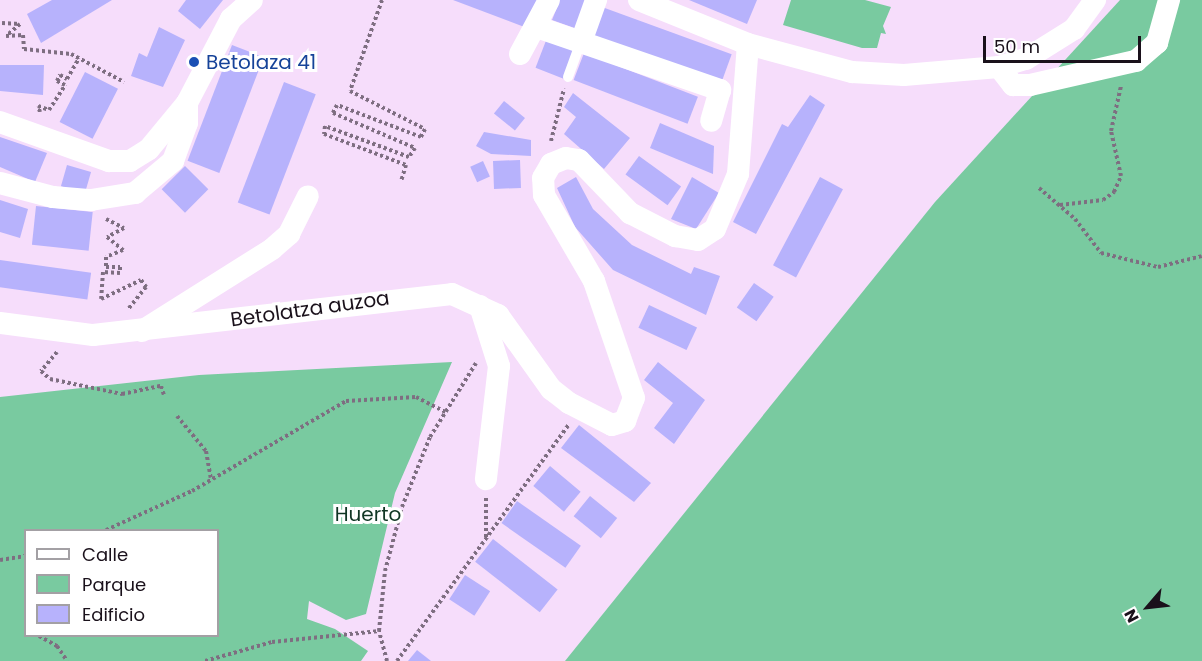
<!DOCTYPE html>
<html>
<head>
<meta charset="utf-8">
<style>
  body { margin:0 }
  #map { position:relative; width:1202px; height:661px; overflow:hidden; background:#f6ddfb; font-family:Poppins,sans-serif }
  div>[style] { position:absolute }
  .green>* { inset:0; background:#79caa0 }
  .building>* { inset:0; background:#b7b2fc; transform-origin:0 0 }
  .path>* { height:4px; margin-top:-2px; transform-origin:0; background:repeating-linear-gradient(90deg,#7e6e81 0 3px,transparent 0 6px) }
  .service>* { height:10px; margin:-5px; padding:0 5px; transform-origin:5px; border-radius:5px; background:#fff }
  .minor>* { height:22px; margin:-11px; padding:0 11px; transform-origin:11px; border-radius:11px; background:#fff }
  .dots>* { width:16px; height:16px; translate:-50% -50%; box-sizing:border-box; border:3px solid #fff; border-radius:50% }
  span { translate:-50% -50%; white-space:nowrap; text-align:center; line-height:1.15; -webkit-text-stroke:6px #fff; paint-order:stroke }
  .transit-label { font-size:20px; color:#164399 }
  .left { translate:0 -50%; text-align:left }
  .street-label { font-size:20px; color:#1a111b }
  .park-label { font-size:20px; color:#103624 }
  .legend { position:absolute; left:24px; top:529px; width:195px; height:108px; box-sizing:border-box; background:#fff; border:2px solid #a3a0a4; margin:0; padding:8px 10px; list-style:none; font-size:18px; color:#1a111b }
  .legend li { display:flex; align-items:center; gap:12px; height:30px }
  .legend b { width:30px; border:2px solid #a3a0a4 }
  .north { position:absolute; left:1118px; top:577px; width:60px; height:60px; -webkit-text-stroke:4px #fff; paint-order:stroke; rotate:242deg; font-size:16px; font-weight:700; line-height:24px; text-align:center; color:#1a111b }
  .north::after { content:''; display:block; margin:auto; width:21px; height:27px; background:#1a111b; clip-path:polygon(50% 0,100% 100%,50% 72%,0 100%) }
  .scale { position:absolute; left:983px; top:36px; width:158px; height:27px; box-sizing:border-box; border:3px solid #1a111b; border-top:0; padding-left:8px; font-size:18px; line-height:21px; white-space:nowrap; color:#1a111b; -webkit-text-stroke:4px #fff; paint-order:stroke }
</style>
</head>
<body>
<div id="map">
  <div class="green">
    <div style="clip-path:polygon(791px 0,865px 0,891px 7px,883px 26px,886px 34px,881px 33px,877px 48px,862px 48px,783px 25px)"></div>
    <div style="clip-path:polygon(1120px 0,1202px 0,1202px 661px,565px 661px,935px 202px)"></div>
    <div style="clip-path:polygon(evenodd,452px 362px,395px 493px,366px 614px,346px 620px,309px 601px,307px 619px,335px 629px,368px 651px,361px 661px,0 661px,0 397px,199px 375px,452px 362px,218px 530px,218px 636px,26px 636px,26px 530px,218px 530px)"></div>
  </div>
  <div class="building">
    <div style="clip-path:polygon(52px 0,112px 0,41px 43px,27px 14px)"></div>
    <div style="clip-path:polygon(186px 0,223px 0,200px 29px,178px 11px)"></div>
    <div style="clip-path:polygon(453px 0,538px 0,527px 28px)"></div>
    <div style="clip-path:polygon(560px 0,585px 0,580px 30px,552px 20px)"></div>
    <div style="clip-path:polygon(689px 0,757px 0,747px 24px)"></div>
    <div style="left:602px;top:7px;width:138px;height:30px;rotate:20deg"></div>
    <div style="clip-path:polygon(159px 27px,185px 40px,163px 87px,131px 76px,139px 53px,147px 57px)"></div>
    <div style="left:547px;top:38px;width:30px;height:32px;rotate:21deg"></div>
    <div style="left:232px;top:45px;width:34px;height:124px;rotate:21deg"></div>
    <div style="left:584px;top:53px;width:122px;height:29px;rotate:21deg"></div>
    <div style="clip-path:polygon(0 65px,44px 65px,43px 95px,0 91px)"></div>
    <div style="left:85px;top:72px;width:37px;height:56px;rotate:27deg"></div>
    <div style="left:284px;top:82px;width:34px;height:129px;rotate:21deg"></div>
    <div style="clip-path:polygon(573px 93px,630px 138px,604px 169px,564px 134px,576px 117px,564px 107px)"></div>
    <div style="clip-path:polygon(810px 95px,825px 105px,756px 234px,733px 222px,782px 124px,788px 127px)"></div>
    <div style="left:504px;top:101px;width:27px;height:16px;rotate:39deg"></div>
    <div style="clip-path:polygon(660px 123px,714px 146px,713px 174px,650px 148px)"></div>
    <div style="clip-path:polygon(484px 132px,531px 140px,531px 156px,491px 154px,476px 146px)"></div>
    <div style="clip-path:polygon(0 137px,47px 153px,35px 182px,0 167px)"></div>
    <div style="left:639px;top:156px;width:52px;height:23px;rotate:36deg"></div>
    <div style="left:520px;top:160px;width:28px;height:27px;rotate:88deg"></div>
    <div style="left:483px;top:161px;width:17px;height:14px;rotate:66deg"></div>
    <div style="left:67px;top:165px;width:25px;height:22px;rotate:16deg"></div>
    <div style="left:185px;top:166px;width:33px;height:33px;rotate:45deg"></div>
    <div style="clip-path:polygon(576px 177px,593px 209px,632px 245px,691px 274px,694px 267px,720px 276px,706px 315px,613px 270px,575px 227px,557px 188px)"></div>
    <div style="clip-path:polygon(692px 177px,719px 193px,696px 229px,671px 219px)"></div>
    <div style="left:820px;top:177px;width:26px;height:100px;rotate:28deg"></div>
    <div style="clip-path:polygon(0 200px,28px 209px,20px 238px,0 232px)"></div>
    <div style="left:36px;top:206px;width:57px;height:39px;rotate:6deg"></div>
    <div style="left:0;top:260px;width:92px;height:27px;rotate:8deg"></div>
    <div style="left:754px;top:283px;width:24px;height:30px;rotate:35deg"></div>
    <div style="left:649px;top:305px;width:53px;height:25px;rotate:25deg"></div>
    <div style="clip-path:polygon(658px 362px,705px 400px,674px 444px,654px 428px,673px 403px,644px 380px)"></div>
    <div style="clip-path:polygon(579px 425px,651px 483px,634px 502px,561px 448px)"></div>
    <div style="left:550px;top:466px;width:40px;height:26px;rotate:40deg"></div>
    <div style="left:590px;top:496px;width:35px;height:26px;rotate:39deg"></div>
    <div style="left:517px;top:501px;width:78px;height:27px;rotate:35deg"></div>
    <div style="left:493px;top:539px;width:82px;height:29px;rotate:38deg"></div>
    <div style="left:465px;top:575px;width:30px;height:29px;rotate:33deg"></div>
    <div style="clip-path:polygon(417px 650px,431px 661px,408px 661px)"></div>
  </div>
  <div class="path">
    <div style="left:382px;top:0;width:96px;rotate:109.4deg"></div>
    <div style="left:350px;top:91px;width:84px;rotate:26.9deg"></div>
    <div style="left:425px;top:129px;width:9px;rotate:117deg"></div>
    <div style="left:421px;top:137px;width:90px;rotate:-159.1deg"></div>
    <div style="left:337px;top:105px;width:9px;rotate:117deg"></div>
    <div style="left:333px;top:113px;width:89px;rotate:23.1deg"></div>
    <div style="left:415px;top:148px;width:11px;rotate:124deg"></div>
    <div style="left:409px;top:157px;width:90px;rotate:-159.7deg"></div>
    <div style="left:325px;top:126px;width:8px;rotate:97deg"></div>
    <div style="left:324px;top:134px;width:88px;rotate:20.7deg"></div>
    <div style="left:406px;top:165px;width:17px;rotate:107deg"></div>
    <div style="left:2px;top:23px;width:18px;rotate:3deg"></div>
    <div style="left:20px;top:24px;width:18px;rotate:139deg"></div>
    <div style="left:6px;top:36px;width:17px;rotate:-3deg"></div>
    <div style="left:23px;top:35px;width:14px;rotate:86deg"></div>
    <div style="left:24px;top:49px;width:47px;rotate:6.1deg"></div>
    <div style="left:71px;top:54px;width:60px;rotate:27.8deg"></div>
    <div style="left:40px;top:112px;width:6px;rotate:-108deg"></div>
    <div style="left:38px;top:106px;width:12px;rotate:20deg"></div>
    <div style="left:49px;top:110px;width:30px;rotate:-57deg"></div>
    <div style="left:65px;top:85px;width:9px;rotate:-153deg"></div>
    <div style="left:57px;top:81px;width:7px;rotate:-63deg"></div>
    <div style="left:60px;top:75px;width:8px;rotate:30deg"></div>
    <div style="left:67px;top:79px;width:24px;rotate:-60deg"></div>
    <div style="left:551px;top:141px;width:54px;rotate:-76deg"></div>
    <div style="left:1039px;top:188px;width:48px;rotate:40.7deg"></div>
    <div style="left:1075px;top:219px;width:43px;rotate:52.6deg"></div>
    <div style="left:1101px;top:253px;width:59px;rotate:13.8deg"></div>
    <div style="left:1158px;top:267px;width:45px;rotate:-14deg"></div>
    <div style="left:1060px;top:205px;width:43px;rotate:-6.6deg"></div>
    <div style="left:1103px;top:200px;width:14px;rotate:-36deg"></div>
    <div style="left:1114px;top:192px;width:17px;rotate:-66deg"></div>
    <div style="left:1121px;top:176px;width:46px;rotate:-102.5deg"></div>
    <div style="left:1111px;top:131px;width:46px;rotate:-77.5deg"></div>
    <div style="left:106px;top:219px;width:20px;rotate:27deg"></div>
    <div style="left:124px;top:228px;width:19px;rotate:152deg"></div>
    <div style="left:107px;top:237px;width:21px;rotate:39deg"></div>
    <div style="left:123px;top:250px;width:18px;rotate:158deg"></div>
    <div style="left:106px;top:257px;width:10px;rotate:90deg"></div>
    <div style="left:106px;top:267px;width:14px"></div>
    <div style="left:120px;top:267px;width:6px;rotate:90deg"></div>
    <div style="left:120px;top:273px;width:17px;rotate:-177deg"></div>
    <div style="left:103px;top:272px;width:27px;rotate:94deg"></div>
    <div style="left:101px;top:299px;width:44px;rotate:-25.4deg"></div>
    <div style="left:141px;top:280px;width:9px;rotate:54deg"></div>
    <div style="left:146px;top:287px;width:28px;rotate:129deg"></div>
    <div style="left:57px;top:352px;width:25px;rotate:130deg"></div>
    <div style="left:41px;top:371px;width:12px;rotate:42deg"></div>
    <div style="left:50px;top:379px;width:74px;rotate:11.8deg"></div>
    <div style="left:122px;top:394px;width:40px;rotate:-12deg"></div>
    <div style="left:161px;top:386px;width:9px;rotate:72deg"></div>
    <div style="left:177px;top:416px;width:45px;rotate:50.4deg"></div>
    <div style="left:206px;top:451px;width:27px;rotate:80deg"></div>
    <div style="left:486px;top:498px;width:40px;rotate:90deg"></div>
    <div style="left:106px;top:530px;width:94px;rotate:-24.4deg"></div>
    <div style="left:192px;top:491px;width:178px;rotate:-30.3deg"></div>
    <div style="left:346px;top:401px;width:70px;rotate:-3.3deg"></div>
    <div style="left:416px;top:397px;width:33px;rotate:27deg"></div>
    <div style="left:0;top:560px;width:26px;rotate:-9deg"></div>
    <div style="left:39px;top:636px;width:21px;rotate:29deg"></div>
    <div style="left:57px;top:646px;width:18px;rotate:56deg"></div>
    <div style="left:205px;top:661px;width:70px;rotate:-15.8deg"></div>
    <div style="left:272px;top:642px;width:108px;rotate:-5.9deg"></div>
    <div style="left:387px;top:661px;width:31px;rotate:-105deg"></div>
    <div style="left:379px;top:631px;width:60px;rotate:-84.3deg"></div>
    <div style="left:385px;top:571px;width:66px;rotate:-75.1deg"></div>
    <div style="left:402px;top:507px;width:75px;rotate:-68.2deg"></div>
    <div style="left:430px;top:437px;width:87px;rotate:-58.1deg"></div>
    <div style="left:397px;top:661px;width:293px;rotate:-54deg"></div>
  </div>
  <div class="service">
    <div style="left:568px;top:77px;width:37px;rotate:-70deg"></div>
  </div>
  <div class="minor">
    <div style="left:639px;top:0;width:118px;rotate:22deg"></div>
    <div style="left:748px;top:44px;width:108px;rotate:15.1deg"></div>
    <div style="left:852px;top:72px;width:52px;rotate:3.3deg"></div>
    <div style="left:904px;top:75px;width:95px;rotate:-4.8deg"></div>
    <div style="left:999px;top:67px;width:28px;rotate:-17deg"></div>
    <div style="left:1026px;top:59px;width:57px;rotate:-32deg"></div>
    <div style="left:1074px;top:29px;width:36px;rotate:-54deg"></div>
    <div style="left:537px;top:27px;width:194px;rotate:19deg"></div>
    <div style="left:720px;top:90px;width:32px;rotate:106deg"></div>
    <div style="left:581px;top:42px;width:45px;rotate:-70.3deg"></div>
    <div style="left:520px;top:54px;width:61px;rotate:-61.8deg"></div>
    <div style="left:999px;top:67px;width:23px;rotate:52deg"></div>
    <div style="left:1013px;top:85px;width:17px"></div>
    <div style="left:1030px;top:85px;width:109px;rotate:-12.8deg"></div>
    <div style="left:1136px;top:61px;width:28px;rotate:-41deg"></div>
    <div style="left:1157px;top:43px;width:45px;rotate:-74.4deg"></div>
    <div style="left:0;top:122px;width:116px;rotate:19.7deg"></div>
    <div style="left:109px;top:161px;width:21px"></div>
    <div style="left:130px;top:161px;width:22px;rotate:-32deg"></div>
    <div style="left:149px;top:149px;width:60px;rotate:-50.4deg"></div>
    <div style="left:187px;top:103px;width:95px;rotate:-62.4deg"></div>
    <div style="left:231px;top:19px;width:28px;rotate:-42deg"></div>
    <div style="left:0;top:183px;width:55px;rotate:14.8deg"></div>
    <div style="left:53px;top:197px;width:38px;rotate:5deg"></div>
    <div style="left:91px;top:200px;width:45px;rotate:-9deg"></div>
    <div style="left:135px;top:193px;width:50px;rotate:-40.1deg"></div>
    <div style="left:173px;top:161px;width:40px;rotate:-69.8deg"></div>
    <div style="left:187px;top:123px;width:20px;rotate:-90deg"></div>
    <div style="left:480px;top:306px;width:63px;rotate:72.4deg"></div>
    <div style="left:499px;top:366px;width:114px;rotate:96.6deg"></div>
    <div style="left:0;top:323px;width:94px;rotate:7.4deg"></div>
    <div style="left:93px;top:335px;width:361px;rotate:-6.5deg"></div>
    <div style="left:452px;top:294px;width:51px;rotate:24.5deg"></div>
    <div style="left:498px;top:315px;width:91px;rotate:54.4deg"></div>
    <div style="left:551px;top:389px;width:23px;rotate:38deg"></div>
    <div style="left:569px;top:403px;width:48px;rotate:27.1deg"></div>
    <div style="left:612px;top:425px;width:14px;rotate:-17deg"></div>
    <div style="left:625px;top:421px;width:25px;rotate:-69deg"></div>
    <div style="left:634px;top:398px;width:124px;rotate:-108.9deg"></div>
    <div style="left:594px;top:281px;width:99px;rotate:-120.2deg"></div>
    <div style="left:544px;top:195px;width:17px;rotate:-93deg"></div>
    <div style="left:543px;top:178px;width:16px;rotate:-60deg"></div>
    <div style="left:551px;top:164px;width:16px;rotate:-22deg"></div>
    <div style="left:566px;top:158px;width:13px;rotate:9deg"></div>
    <div style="left:579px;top:160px;width:74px;rotate:46.1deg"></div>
    <div style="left:630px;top:213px;width:51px;rotate:27.1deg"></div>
    <div style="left:675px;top:236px;width:23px;rotate:10deg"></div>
    <div style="left:698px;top:240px;width:20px;rotate:-33deg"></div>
    <div style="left:715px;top:229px;width:60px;rotate:-67.3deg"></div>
    <div style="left:738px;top:174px;width:130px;rotate:-85.6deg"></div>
    <div style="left:142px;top:331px;width:154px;rotate:-32.2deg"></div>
    <div style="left:272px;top:249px;width:23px;rotate:-41deg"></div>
    <div style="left:289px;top:234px;width:42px;rotate:-63.4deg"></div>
  </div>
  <div class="dots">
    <div style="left:194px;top:62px;background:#1a4fb4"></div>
  </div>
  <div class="transit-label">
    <span class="left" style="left:206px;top:62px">Betolaza 41</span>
  </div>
  <div class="street-label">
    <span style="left:310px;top:309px;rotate:-8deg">Betolatza auzoa</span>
  </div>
  <div class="park-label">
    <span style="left:368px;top:514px">Huerto</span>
  </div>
  <ul class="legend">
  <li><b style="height:8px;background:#fff"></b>Calle</li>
  <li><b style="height:16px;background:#79caa0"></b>Parque</li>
  <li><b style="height:16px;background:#b7b2fc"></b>Edificio</li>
  </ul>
  <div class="north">N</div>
  <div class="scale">50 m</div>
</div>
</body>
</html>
